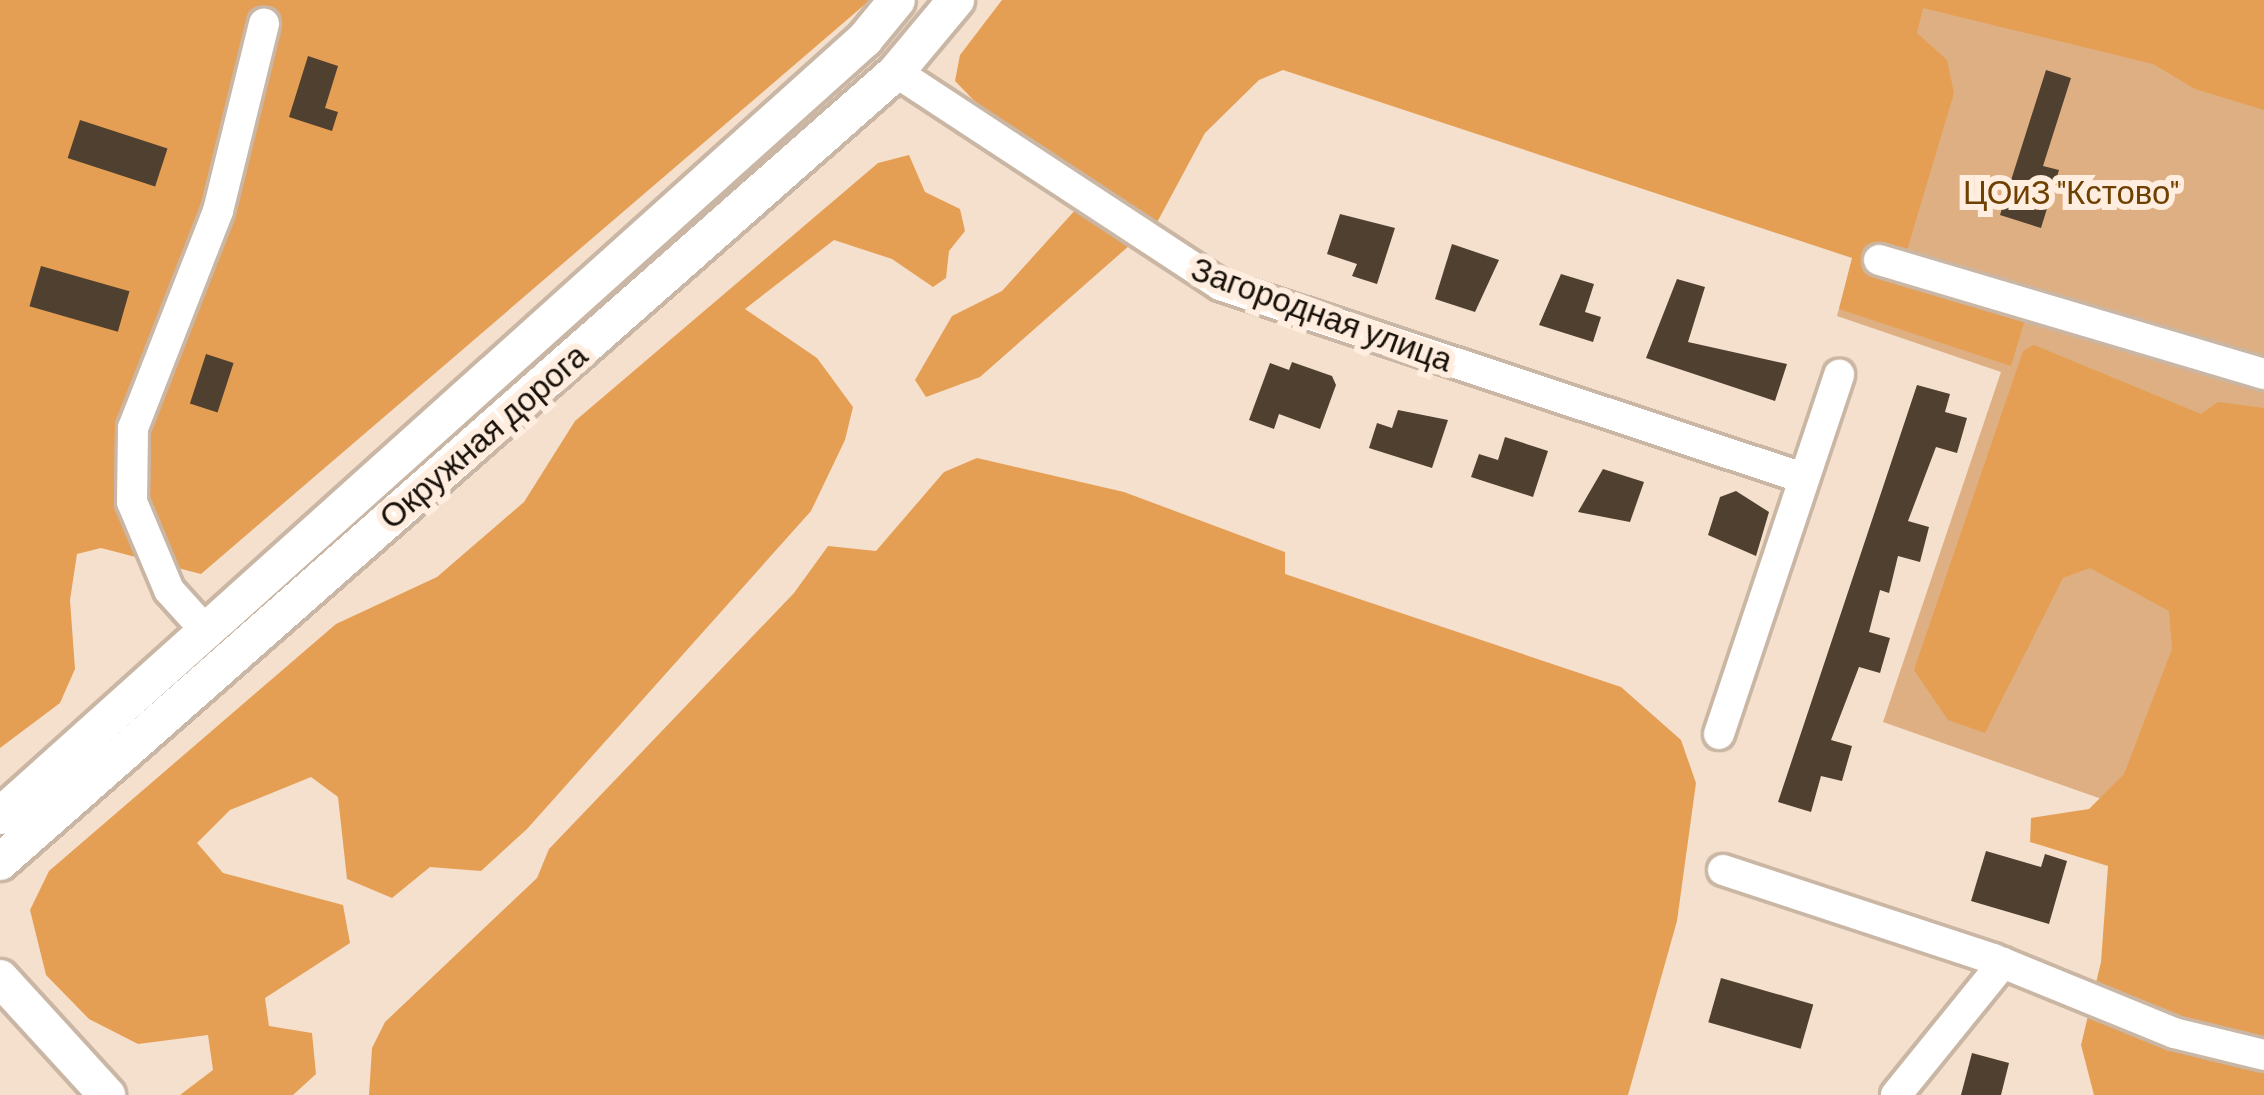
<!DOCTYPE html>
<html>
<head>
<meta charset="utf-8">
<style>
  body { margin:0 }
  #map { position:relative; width:2264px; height:1095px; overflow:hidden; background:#f5e0cd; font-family:Barlow,sans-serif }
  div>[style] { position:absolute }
  .green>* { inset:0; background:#deaf82 }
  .forest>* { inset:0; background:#e59f54 }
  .building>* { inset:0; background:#504030; transform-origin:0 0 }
  .roads { filter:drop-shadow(3px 0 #cab6a4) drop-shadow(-3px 0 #cab6a4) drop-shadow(0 3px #cab6a4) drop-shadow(0 -3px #cab6a4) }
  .minor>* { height:30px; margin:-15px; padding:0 15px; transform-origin:15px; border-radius:15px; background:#fff }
  .major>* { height:36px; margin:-18px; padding:0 18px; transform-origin:18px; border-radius:18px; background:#fff }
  span { translate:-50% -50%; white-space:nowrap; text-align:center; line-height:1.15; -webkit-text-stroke:12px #ffeedf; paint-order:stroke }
  .park-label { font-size:33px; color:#6e4001 }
  .street-label { font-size:33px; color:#18110a }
</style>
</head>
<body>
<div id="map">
  <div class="green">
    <div style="clip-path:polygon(1861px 0,2264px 0,2264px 856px,1883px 722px,2001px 372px,1837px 316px,1855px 249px)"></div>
  </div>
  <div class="forest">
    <div style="clip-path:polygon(0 0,870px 0,201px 574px,101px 548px,77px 554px,70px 600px,75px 669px,60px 703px,0 748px)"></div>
    <div style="clip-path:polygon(1002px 0,2264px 0,2264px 110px,2195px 89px,2153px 64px,1923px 8px,1917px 33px,1947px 60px,1954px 93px,1899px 277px,2026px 316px,2011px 366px,1839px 309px,1852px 258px,1283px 70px,1259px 80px,1205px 133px,1154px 228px,986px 113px,955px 81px,960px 55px)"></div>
    <div style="clip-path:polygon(909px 155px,925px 192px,960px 209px,965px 231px,949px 251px,946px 278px,933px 287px,892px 259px,834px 240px,745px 309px,817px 358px,853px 407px,845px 440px,811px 511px,527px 829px,481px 871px,430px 867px,392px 898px,347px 879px,338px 797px,311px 777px,230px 810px,197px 843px,223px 873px,343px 905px,350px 943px,265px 998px,269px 1026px,312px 1033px,316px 1074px,293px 1095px,180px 1095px,213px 1070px,208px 1035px,138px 1044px,89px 1019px,46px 975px,30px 910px,49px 871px,336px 624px,437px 577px,524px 502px,575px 421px,878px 163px)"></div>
    <div style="clip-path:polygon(1077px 208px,1130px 245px,980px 377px,926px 397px,915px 380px,952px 316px,1002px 291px)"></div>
    <div style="clip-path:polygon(2034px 345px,2201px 414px,2218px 402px,2264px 408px,2264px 1095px,2094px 1095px,2081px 1045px,2101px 962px,2108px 866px,2030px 842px,2031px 818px,2089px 809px,2124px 774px,2172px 649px,2169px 611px,2090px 568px,2063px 578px,1985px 733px,1948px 720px,1914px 670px,2023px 351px)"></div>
    <div style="clip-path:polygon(977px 458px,1124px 492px,1285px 552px,1285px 574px,1621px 687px,1681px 740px,1696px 783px,1677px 921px,1628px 1095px,369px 1095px,372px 1048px,385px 1022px,537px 878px,549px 849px,794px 593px,828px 546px,876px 551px,944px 472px)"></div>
  </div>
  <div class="building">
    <div style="clip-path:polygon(308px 56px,338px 66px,325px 108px,338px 112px,332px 131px,289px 117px)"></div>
    <div style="clip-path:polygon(2046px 70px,2071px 78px,2043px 166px,2059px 170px,2041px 228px,2000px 215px)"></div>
    <div style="left:80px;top:120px;width:92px;height:40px;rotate:18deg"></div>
    <div style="clip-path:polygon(1340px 214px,1395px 228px,1377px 284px,1352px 276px,1357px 264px,1327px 254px)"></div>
    <div style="clip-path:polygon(1452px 244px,1499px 260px,1475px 312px,1435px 299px)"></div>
    <div style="left:41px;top:266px;width:92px;height:42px;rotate:16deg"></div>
    <div style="clip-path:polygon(1561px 274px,1594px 284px,1585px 312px,1601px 317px,1593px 342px,1539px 325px)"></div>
    <div style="clip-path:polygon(1677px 279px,1705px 287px,1688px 342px,1787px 364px,1775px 401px,1646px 358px)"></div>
    <div style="left:206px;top:354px;width:29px;height:52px;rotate:18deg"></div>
    <div style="clip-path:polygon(1292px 362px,1332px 376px,1336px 385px,1320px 429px,1279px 414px,1274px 429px,1249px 420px,1270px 363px,1289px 370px)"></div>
    <div style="clip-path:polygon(1917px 385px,1950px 394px,1945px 412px,1967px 418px,1957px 453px,1936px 447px,1908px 521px,1929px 527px,1920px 562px,1898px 556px,1889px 593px,1880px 590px,1869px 632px,1890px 638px,1880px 673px,1859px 667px,1831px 740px,1852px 746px,1842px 781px,1821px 776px,1811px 812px,1778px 802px)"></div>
    <div style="clip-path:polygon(1398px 410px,1448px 420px,1432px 468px,1369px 448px,1377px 423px,1392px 428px)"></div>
    <div style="clip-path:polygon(1505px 437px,1548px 451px,1533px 497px,1471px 477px,1479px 454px,1498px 460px)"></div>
    <div style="clip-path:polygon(1603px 469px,1644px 482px,1630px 522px,1578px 512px)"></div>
    <div style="clip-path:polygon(1736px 491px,1769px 512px,1756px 556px,1708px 535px,1720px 497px)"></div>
    <div style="clip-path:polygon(1986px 851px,2041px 867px,2045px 854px,2067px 861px,2049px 924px,1971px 901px)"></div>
    <div style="left:1721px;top:978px;width:96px;height:46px;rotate:16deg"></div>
    <div style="clip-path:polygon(1972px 1053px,2009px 1063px,2001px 1095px,1961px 1095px)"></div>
  </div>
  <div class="roads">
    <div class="minor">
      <div style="left:896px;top:72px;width:388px;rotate:33.3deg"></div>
      <div style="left:1220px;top:285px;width:614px;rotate:18.32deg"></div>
      <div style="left:1879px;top:260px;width:402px;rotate:16.5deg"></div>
      <div style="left:206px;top:631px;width:55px;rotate:-132.1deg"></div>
      <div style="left:169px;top:590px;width:95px;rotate:-112.8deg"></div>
      <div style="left:132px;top:502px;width:74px;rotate:-89.2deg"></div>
      <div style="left:133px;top:428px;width:233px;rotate:-68.6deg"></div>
      <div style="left:218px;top:211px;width:193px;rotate:-76.2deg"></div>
      <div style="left:1719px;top:734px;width:379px;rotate:-71.5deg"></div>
      <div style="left:1723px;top:870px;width:284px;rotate:18.2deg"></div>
      <div style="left:1993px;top:959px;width:196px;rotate:22.2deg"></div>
      <div style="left:2174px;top:1033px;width:93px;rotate:13.7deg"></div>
      <div style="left:1896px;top:1095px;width:170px;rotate:-51deg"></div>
    </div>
    <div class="major">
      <div style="left:0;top:816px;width:1163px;rotate:-41.93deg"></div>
      <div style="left:865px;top:39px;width:50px;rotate:-50.6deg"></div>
      <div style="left:0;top:862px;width:1195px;rotate:-41.4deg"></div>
      <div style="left:896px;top:72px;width:94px;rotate:-50.2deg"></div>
      <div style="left:0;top:978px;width:159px;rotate:47.6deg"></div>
    </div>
  </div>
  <div class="park-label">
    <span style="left:2071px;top:192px">ЦОиЗ "Кстово"</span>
  </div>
  <div class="street-label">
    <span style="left:1322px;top:314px;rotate:20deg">Загородная улица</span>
    <span style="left:483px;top:436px;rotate:-41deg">Окружная дорога</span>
  </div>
</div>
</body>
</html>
